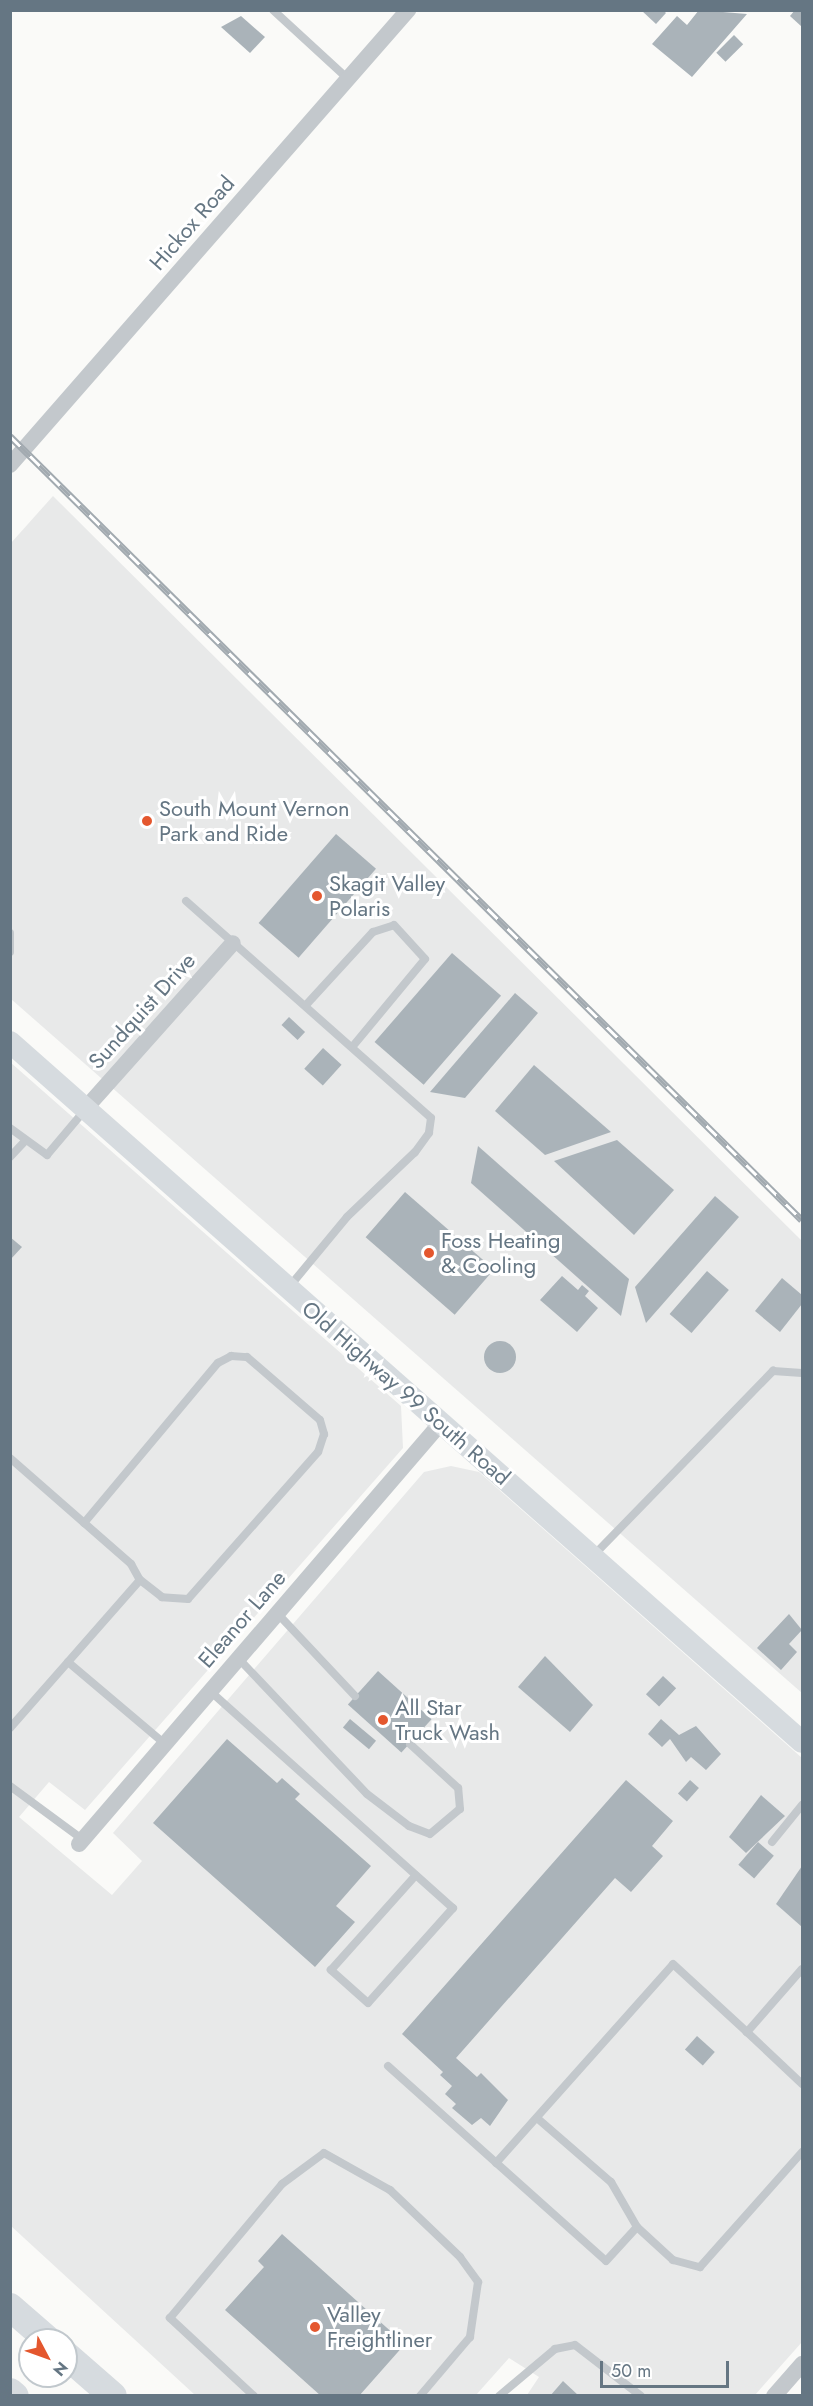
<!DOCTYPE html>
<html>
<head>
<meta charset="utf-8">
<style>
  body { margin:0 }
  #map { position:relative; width:813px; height:2406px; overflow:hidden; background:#fafaf8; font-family:Jost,sans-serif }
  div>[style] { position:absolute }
  .built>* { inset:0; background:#e8e9e9 }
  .building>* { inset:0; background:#aab3b9; transform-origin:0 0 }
  .round { border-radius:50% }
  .lane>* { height:8px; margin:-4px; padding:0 4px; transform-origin:4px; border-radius:4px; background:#c3c8cc }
  .street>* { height:16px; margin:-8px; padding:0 8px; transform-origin:8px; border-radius:8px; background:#c3c8cc }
  .secondary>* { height:22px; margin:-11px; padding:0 11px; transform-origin:11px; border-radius:11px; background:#d6dbdf }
  .highway>* { height:28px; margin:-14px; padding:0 14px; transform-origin:14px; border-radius:14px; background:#d6dbdf }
  .rail>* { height:7px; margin-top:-3.5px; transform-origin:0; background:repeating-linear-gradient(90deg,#fff 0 14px,#a2aab0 0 28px); box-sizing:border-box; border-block:2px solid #a2aab0 }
  .dots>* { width:16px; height:16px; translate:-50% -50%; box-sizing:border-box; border:3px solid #fff; border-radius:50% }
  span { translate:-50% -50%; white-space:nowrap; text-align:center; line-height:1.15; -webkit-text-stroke:6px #fff; paint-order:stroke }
  .street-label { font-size:22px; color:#657683 }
  .poi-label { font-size:22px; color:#657683 }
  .left { translate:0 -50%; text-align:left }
  .frame { position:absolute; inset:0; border:12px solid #657683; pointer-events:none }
  .north { position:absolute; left:18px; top:2328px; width:60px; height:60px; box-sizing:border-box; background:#fff; border:2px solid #c1c8cd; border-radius:50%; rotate:131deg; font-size:16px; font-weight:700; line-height:24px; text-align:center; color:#657683 }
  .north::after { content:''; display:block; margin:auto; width:21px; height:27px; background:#e4572e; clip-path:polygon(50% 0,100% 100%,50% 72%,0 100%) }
  .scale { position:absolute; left:600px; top:2361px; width:129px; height:27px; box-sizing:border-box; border:3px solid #657683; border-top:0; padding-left:8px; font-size:18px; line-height:21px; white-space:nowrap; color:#657683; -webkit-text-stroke:4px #fff; paint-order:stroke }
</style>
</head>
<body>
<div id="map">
  <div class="built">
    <div style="clip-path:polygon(53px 496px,802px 1241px,802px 1693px,11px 999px,11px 543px)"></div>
    <div style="clip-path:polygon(10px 1062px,401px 1406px,403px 1448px,85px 1810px,49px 1782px,19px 1817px,112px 1895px,142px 1861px,113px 1833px,424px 1472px,451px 1466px,479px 1472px,802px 1758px,802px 2342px,755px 2395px,527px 2395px,539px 2377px,509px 2358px,476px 2395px,195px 2395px,11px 2226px)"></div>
  </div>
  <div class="building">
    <div style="clip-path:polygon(641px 10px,663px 10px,666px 13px,656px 24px)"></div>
    <div style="clip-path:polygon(699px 10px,747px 14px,692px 77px,652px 44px,677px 16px,687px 25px)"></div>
    <div style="clip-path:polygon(795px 10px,802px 10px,802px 27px,790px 16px)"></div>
    <div style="clip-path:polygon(241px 16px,265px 37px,250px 53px,221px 27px)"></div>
    <div style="left:734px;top:35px;width:13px;height:25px;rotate:45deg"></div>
    <div style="left:336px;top:834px;width:53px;height:118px;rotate:41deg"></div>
    <div style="left:452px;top:953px;width:65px;height:118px;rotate:41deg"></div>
    <div style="clip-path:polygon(515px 993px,538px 1013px,465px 1098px,430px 1092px)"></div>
    <div style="left:289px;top:1017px;width:22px;height:11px;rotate:43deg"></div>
    <div style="left:323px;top:1048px;width:25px;height:28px;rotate:42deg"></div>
    <div style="clip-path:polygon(534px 1065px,611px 1132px,545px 1155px,495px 1111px)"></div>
    <div style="clip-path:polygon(617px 1140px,674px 1190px,634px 1235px,554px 1161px)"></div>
    <div style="clip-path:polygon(478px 1146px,629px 1279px,621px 1316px,471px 1183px)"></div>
    <div style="left:405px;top:1192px;width:118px;height:60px;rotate:41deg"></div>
    <div style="clip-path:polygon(715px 1196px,739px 1217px,646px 1323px,635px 1287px)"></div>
    <div style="clip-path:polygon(10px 1237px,22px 1247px,10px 1260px)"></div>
    <div style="left:707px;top:1271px;width:29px;height:57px;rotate:41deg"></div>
    <div style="clip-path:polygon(562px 1276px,578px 1290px,582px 1285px,589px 1291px,585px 1296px,598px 1308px,577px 1332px,540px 1300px)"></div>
    <div style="clip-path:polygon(782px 1278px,802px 1295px,802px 1304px,780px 1332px,755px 1311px)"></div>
    <div class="round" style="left:484px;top:1341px;width:32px;height:32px"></div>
    <div style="clip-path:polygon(789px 1614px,802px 1630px,789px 1644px,797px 1652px,781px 1670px,757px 1648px)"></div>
    <div style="clip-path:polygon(545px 1656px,593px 1705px,570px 1732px,518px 1687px)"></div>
    <div style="left:378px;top:1671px;width:72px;height:45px;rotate:42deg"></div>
    <div style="left:663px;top:1676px;width:18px;height:25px;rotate:43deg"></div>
    <div style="left:350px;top:1719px;width:34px;height:11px;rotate:40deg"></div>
    <div style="clip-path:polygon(661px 1719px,679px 1735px,696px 1726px,721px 1754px,706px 1770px,691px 1757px,686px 1762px,670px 1739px,662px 1747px,648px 1734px)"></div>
    <div style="clip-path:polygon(227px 1739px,277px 1783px,282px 1778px,300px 1794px,295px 1799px,371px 1866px,336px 1906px,355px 1922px,315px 1967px,153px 1823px)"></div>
    <div style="clip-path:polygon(626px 1780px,673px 1821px,652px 1846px,663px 1856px,631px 1892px,615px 1878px,456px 2058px,477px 2077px,481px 2073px,508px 2100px,490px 2126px,481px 2118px,472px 2125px,452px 2108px,456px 2104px,445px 2094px,452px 2086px,440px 2075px,443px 2072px,402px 2034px)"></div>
    <div style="left:690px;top:1780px;width:12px;height:18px;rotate:42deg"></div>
    <div style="clip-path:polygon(761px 1795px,785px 1816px,746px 1853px,729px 1837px)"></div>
    <div style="left:758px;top:1842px;width:21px;height:30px;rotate:41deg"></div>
    <div style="clip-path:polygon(802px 1866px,802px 1927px,776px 1904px)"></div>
    <div style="left:697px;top:2036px;width:24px;height:18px;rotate:42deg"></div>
    <div style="clip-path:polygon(282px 2234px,405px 2344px,359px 2396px,321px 2396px,225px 2310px,264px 2267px,258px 2261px)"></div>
    <div style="clip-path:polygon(563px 2381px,579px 2396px,550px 2396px)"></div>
  </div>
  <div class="lane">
    <div style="left:273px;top:10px;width:102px;rotate:42.6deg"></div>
    <div style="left:186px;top:901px;width:327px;rotate:41.5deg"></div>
    <div style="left:431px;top:1118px;width:15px;rotate:98deg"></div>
    <div style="left:429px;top:1133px;width:24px;rotate:126deg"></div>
    <div style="left:415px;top:1152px;width:94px;rotate:136.3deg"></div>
    <div style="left:347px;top:1217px;width:91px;rotate:129.6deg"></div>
    <div style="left:10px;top:933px;width:19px;rotate:90deg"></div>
    <div style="left:306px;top:1005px;width:99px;rotate:-47.5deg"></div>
    <div style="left:373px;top:932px;width:22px;rotate:-18deg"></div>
    <div style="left:394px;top:925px;width:46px;rotate:47.6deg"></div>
    <div style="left:425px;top:959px;width:113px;rotate:129.6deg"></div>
    <div style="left:10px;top:1128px;width:46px;rotate:36.1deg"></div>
    <div style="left:47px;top:1155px;width:59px;rotate:-49.8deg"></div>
    <div style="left:10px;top:1157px;width:22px;rotate:-47deg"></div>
    <div style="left:10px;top:1458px;width:161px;rotate:41.2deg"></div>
    <div style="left:131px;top:1564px;width:18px;rotate:61deg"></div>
    <div style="left:140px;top:1580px;width:109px;rotate:131.3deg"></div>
    <div style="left:68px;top:1662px;width:127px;rotate:40.2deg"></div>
    <div style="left:84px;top:1523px;width:209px;rotate:-50.1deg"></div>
    <div style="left:218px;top:1363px;width:15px;rotate:-28deg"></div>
    <div style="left:231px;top:1356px;width:16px;rotate:4deg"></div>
    <div style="left:247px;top:1357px;width:96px;rotate:40.8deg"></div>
    <div style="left:320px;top:1420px;width:15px;rotate:74deg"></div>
    <div style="left:324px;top:1434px;width:19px;rotate:108deg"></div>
    <div style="left:318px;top:1452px;width:196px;rotate:131.5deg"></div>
    <div style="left:188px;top:1599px;width:26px;rotate:-176deg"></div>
    <div style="left:162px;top:1597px;width:28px;rotate:-142deg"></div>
    <div style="left:592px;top:1557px;width:260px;rotate:-45.8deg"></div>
    <div style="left:773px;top:1371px;width:29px;rotate:4deg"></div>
    <div style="left:277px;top:1613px;width:114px;rotate:46.8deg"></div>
    <div style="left:238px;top:1658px;width:187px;rotate:46.5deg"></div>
    <div style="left:367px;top:1794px;width:53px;rotate:37.3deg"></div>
    <div style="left:409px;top:1826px;width:22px;rotate:21deg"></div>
    <div style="left:430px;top:1834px;width:39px;rotate:-40deg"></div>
    <div style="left:460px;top:1809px;width:21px;rotate:-95deg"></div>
    <div style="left:458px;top:1788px;width:65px;rotate:-137.5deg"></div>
    <div style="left:210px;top:1691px;width:326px;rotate:41.8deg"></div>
    <div style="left:453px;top:1908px;width:127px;rotate:131.8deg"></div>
    <div style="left:368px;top:2003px;width:50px;rotate:-138.3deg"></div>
    <div style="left:331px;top:1970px;width:127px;rotate:-48.2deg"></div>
    <div style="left:10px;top:1728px;width:88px;rotate:-48.7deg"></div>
    <div style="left:10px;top:1786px;width:89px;rotate:36.4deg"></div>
    <div style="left:772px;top:1842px;width:48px;rotate:-51deg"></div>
    <div style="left:802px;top:1969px;width:84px;rotate:131.1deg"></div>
    <div style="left:747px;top:2032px;width:76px;rotate:43.4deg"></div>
    <div style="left:388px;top:2066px;width:292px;rotate:41.8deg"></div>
    <div style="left:606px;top:2261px;width:46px;rotate:-47.6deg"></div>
    <div style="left:637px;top:2227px;width:49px;rotate:42.5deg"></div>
    <div style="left:673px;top:2260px;width:28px;rotate:15deg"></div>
    <div style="left:700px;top:2267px;width:154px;rotate:-48.4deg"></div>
    <div style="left:537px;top:2118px;width:98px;rotate:40.9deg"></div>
    <div style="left:611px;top:2182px;width:52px;rotate:60deg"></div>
    <div style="left:496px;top:2163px;width:266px;rotate:-48.3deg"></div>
    <div style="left:673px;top:1964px;width:100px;rotate:42.6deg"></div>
    <div style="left:254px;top:2396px;width:115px;rotate:-137.1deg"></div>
    <div style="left:170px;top:2318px;width:175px;rotate:-50.1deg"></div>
    <div style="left:282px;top:2184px;width:52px;rotate:-36.4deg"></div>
    <div style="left:324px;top:2153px;width:76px;rotate:29.3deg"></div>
    <div style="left:390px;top:2190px;width:97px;rotate:43.7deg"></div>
    <div style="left:460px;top:2257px;width:31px;rotate:54deg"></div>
    <div style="left:478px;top:2282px;width:56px;rotate:98.3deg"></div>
    <div style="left:470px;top:2337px;width:77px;rotate:130.3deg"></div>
    <div style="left:499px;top:2396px;width:73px;rotate:-40deg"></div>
    <div style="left:555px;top:2349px;width:20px;rotate:-11deg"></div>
    <div style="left:575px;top:2345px;width:83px;rotate:37.7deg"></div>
  </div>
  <div class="street">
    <div style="left:10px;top:465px;width:605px;rotate:-48.82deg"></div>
    <div style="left:85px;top:1109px;width:222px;rotate:-48.3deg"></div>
    <div style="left:79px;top:1844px;width:554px;rotate:-49.32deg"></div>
    <div style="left:774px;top:2396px;width:43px;rotate:-48.8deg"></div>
  </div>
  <div class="secondary">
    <div style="left:10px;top:1042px;width:1057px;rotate:41.47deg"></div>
  </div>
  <div class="highway">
    <div style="left:10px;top:2307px;width:50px;rotate:41deg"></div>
    <div style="left:66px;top:2355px;width:62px;rotate:41.1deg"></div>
    <div style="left:10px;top:2392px;width:6px;rotate:39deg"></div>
  </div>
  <div class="rail">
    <div style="left:10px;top:436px;width:1114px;rotate:44.71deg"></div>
  </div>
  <div class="dots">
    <div style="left:147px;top:821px;background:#e4572e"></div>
    <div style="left:317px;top:896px;background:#e4572e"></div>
    <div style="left:429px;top:1253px;background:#e4572e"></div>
    <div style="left:383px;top:1720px;background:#e4572e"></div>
    <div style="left:315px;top:2327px;background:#e4572e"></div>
  </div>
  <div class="street-label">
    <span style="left:192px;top:223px;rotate:-49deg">Hickox Road</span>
    <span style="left:142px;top:1011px;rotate:-48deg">Sundquist Drive</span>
    <span style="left:406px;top:1393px;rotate:41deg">Old Highway 99 South Road</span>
    <span style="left:242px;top:1619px;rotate:-49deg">Eleanor Lane</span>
  </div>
  <div class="poi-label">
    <span class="left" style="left:159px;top:821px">South Mount Vernon<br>Park and Ride</span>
    <span class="left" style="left:329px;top:896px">Skagit Valley<br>Polaris</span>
    <span class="left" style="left:441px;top:1253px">Foss Heating<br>&amp; Cooling</span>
    <span class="left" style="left:395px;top:1720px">All Star<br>Truck Wash</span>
    <span class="left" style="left:327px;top:2327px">Valley<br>Freightliner</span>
  </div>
  <div class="frame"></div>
  <div class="north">N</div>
  <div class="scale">50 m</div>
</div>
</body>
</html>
